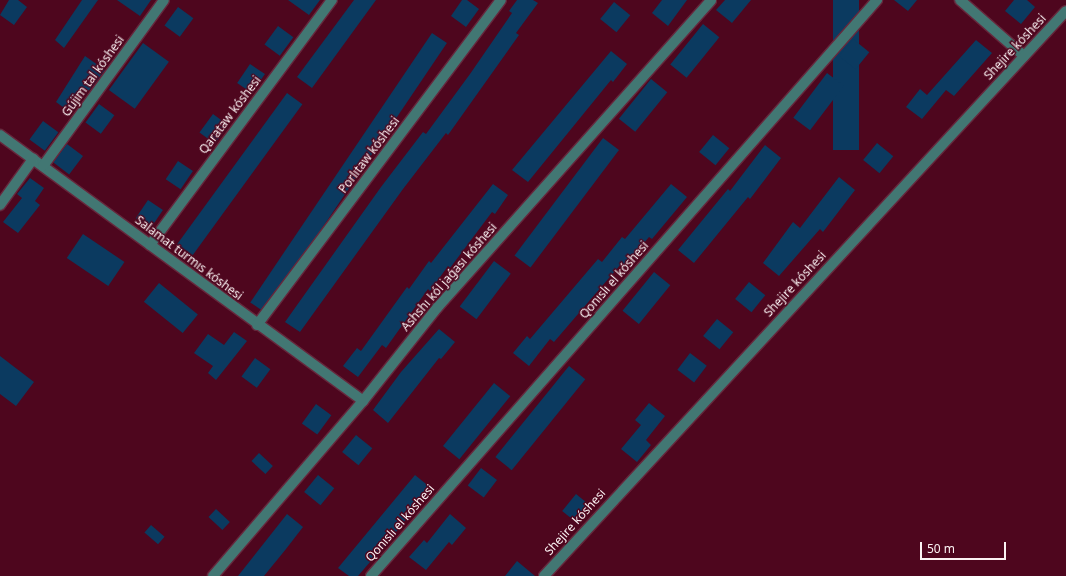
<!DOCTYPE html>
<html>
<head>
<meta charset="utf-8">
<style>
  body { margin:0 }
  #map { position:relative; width:1066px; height:576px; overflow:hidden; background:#4e061e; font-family:"Noto Sans",sans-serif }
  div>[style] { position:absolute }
  .building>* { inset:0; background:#0b3a60; transform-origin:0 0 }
  .roads { filter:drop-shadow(1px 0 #66273c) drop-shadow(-1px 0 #66273c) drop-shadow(0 1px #66273c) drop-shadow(0 -1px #66273c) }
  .minor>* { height:10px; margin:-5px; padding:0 5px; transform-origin:5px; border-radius:5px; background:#427773 }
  span { translate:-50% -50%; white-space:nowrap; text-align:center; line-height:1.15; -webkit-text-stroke:3px #4e061e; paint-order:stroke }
  .street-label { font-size:12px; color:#fbf2f3 }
  .scale { position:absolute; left:920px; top:542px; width:86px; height:18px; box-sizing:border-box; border:2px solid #fbf2f3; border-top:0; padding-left:5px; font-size:12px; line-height:14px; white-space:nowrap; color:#fbf2f3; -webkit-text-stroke:3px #4e061e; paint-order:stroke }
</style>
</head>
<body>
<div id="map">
  <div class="building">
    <div style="clip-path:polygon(9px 0,18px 0,27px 7px,14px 25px,0 15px)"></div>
    <div style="clip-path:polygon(82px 0,98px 0,64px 48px,55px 40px)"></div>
    <div style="clip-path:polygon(117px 0,151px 0,140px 16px)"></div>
    <div style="clip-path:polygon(288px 0,320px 0,309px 15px)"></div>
    <div style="clip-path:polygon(354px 0,376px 0,312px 88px,297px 77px)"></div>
    <div style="clip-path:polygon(462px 0,467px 0,479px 9px,466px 27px,451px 16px)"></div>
    <div style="clip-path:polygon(517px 0,533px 0,538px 3px,516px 33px,519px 35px,448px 135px,446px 133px,403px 189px,300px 332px,285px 322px,381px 187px,423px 132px,426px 134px,470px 74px,512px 13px,509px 11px)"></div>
    <div style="clip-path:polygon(662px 0,687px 0,668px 26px,652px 13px)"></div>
    <div style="clip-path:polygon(725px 0,751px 0,732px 23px,716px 10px)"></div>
    <div style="left:833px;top:0;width:26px;height:150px"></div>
    <div style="clip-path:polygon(894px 0,917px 0,908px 11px)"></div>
    <div style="clip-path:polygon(1014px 0,1027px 0,1035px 7px,1021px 24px,1005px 11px)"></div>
    <div style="left:614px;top:2px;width:21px;height:22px;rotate:39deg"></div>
    <div style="left:178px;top:7px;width:19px;height:23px;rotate:36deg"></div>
    <div style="left:703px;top:24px;width:21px;height:52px;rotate:39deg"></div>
    <div style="left:278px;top:26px;width:19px;height:23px;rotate:36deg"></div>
    <div style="left:432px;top:33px;width:18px;height:325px;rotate:34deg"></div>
    <div style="left:853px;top:39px;width:21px;height:22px;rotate:39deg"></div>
    <div style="clip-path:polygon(976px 40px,992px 53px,954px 96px,946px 90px,922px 119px,906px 107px,920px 89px,927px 95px)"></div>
    <div style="left:143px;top:43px;width:32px;height:58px;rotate:36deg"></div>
    <div style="clip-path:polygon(611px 51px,627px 64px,613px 82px,611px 80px,528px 182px,512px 170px)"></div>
    <div style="clip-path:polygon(85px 56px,105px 70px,71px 113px,56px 102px)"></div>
    <div style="left:250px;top:64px;width:18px;height:23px;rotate:34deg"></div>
    <div style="left:827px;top:73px;width:21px;height:56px;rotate:37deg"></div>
    <div style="left:651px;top:79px;width:21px;height:51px;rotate:39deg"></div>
    <div style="left:287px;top:93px;width:19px;height:187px;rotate:36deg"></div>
    <div style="left:99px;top:104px;width:19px;height:23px;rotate:36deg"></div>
    <div style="left:213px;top:114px;width:19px;height:23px;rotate:36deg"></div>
    <div style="left:43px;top:121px;width:19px;height:23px;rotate:36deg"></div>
    <div style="left:713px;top:135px;width:21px;height:22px;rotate:39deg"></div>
    <div style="left:603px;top:138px;width:20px;height:147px;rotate:37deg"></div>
    <div style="left:877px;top:143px;width:21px;height:22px;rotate:39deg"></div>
    <div style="left:67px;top:144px;width:20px;height:23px;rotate:37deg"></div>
    <div style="clip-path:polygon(765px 145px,781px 158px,750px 199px,748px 197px,694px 263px,678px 250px,728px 189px,730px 191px)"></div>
    <div style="left:178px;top:161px;width:18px;height:22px;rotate:34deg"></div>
    <div style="clip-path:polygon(839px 177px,855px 190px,823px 232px,820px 229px,779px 276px,763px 263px,793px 222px,800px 228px)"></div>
    <div style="clip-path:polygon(30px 178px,44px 188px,35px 201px,40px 205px,18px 233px,3px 222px,22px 198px,17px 194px)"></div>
    <div style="clip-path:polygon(493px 184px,508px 195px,495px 214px,492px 212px,450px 268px,448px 266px,430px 291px,428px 289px,386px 348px,382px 345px,358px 377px,343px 366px,357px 348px,361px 351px,407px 287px,409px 289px,429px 261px,431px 263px)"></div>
    <div style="clip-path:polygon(671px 184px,687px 197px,652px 239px,649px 237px,624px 267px,621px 264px,554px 342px,550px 339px,529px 366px,513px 353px,527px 336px,530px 339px,598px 259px,602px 262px,622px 237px,625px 239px)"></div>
    <div style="left:148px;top:200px;width:18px;height:22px;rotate:34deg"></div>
    <div style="left:83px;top:234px;width:50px;height:29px;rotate:34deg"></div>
    <div style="left:494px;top:261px;width:21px;height:57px;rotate:37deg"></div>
    <div style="left:654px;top:272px;width:21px;height:50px;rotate:39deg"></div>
    <div style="left:749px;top:282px;width:21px;height:22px;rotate:39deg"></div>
    <div style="left:159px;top:283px;width:50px;height:24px;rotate:39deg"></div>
    <div style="left:717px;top:319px;width:21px;height:22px;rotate:39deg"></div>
    <div style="clip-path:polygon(439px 329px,455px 342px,441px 359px,439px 358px,388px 423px,373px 410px,401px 372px)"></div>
    <div style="clip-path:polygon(234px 332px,247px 341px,216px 380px,208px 373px,213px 366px,194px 353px,208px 334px,224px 345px)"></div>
    <div style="left:690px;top:353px;width:21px;height:21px;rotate:37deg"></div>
    <div style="clip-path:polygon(0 356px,34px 382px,16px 406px,0 394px)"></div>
    <div style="left:255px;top:358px;width:19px;height:23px;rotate:36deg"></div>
    <div style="left:569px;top:366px;width:21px;height:117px;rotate:39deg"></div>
    <div style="left:494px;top:383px;width:21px;height:81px;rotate:39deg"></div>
    <div style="clip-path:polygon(649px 403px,665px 416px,646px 440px,651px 445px,637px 462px,621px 449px,641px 425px,635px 420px)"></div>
    <div style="left:316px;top:404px;width:19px;height:24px;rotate:36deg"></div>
    <div style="left:356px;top:435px;width:21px;height:22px;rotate:39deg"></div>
    <div style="left:259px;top:453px;width:19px;height:11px;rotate:43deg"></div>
    <div style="left:481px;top:468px;width:20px;height:22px;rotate:37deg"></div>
    <div style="left:318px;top:475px;width:21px;height:22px;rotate:39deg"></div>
    <div style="clip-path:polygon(415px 475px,431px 488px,377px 556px,376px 555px,358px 576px,349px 576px,338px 568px)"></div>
    <div style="left:576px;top:494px;width:21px;height:22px;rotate:39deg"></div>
    <div style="left:216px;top:509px;width:19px;height:11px;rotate:43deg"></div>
    <div style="clip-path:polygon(287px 514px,303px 527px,286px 549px,264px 576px,238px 576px)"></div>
    <div style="clip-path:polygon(450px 514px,466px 528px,452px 545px,449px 542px,426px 570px,409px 557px,424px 540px,427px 543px)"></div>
    <div style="left:151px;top:525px;width:18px;height:10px;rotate:41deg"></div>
    <div style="clip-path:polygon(517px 561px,535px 576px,505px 576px)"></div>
  </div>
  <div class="roads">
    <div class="minor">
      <div style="left:960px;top:0;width:85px;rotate:41.2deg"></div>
      <div style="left:0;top:135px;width:450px;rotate:36.2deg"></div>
      <div style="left:43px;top:166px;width:205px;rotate:-53.9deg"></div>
      <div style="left:0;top:205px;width:57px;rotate:-54.3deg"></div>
      <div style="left:150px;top:245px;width:305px;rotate:-53.4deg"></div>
      <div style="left:257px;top:325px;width:406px;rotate:-53.1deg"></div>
      <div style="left:213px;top:576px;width:230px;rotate:-49.4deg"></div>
      <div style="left:363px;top:401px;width:119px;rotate:-51.5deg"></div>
      <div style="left:437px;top:308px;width:412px;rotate:-48.3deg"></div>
      <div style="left:371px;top:576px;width:767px;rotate:-48.7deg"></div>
      <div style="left:544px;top:576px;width:769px;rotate:-47.27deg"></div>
    </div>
  </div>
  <div class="street-label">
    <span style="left:1015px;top:47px;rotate:-47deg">Shejire kóshesi</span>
    <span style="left:93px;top:76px;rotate:-54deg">Gújim tal kóshesi</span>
    <span style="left:230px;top:115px;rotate:-53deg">Qarataw kóshesi</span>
    <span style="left:369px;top:155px;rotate:-53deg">Porlıtaw kóshesi</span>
    <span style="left:189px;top:258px;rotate:37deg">Salamat turmıs kóshesi</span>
    <span style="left:449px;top:277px;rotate:-49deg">Ashshı kól jaǵası kóshesi</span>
    <span style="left:614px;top:280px;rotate:-49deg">Qonıslı el kóshesi</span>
    <span style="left:795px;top:284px;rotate:-47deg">Shejire kóshesi</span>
    <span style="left:575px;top:522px;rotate:-48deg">Shejire kóshesi</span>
    <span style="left:400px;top:523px;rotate:-49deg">Qonıslı el kóshesi</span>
  </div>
  <div class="scale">50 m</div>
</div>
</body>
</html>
